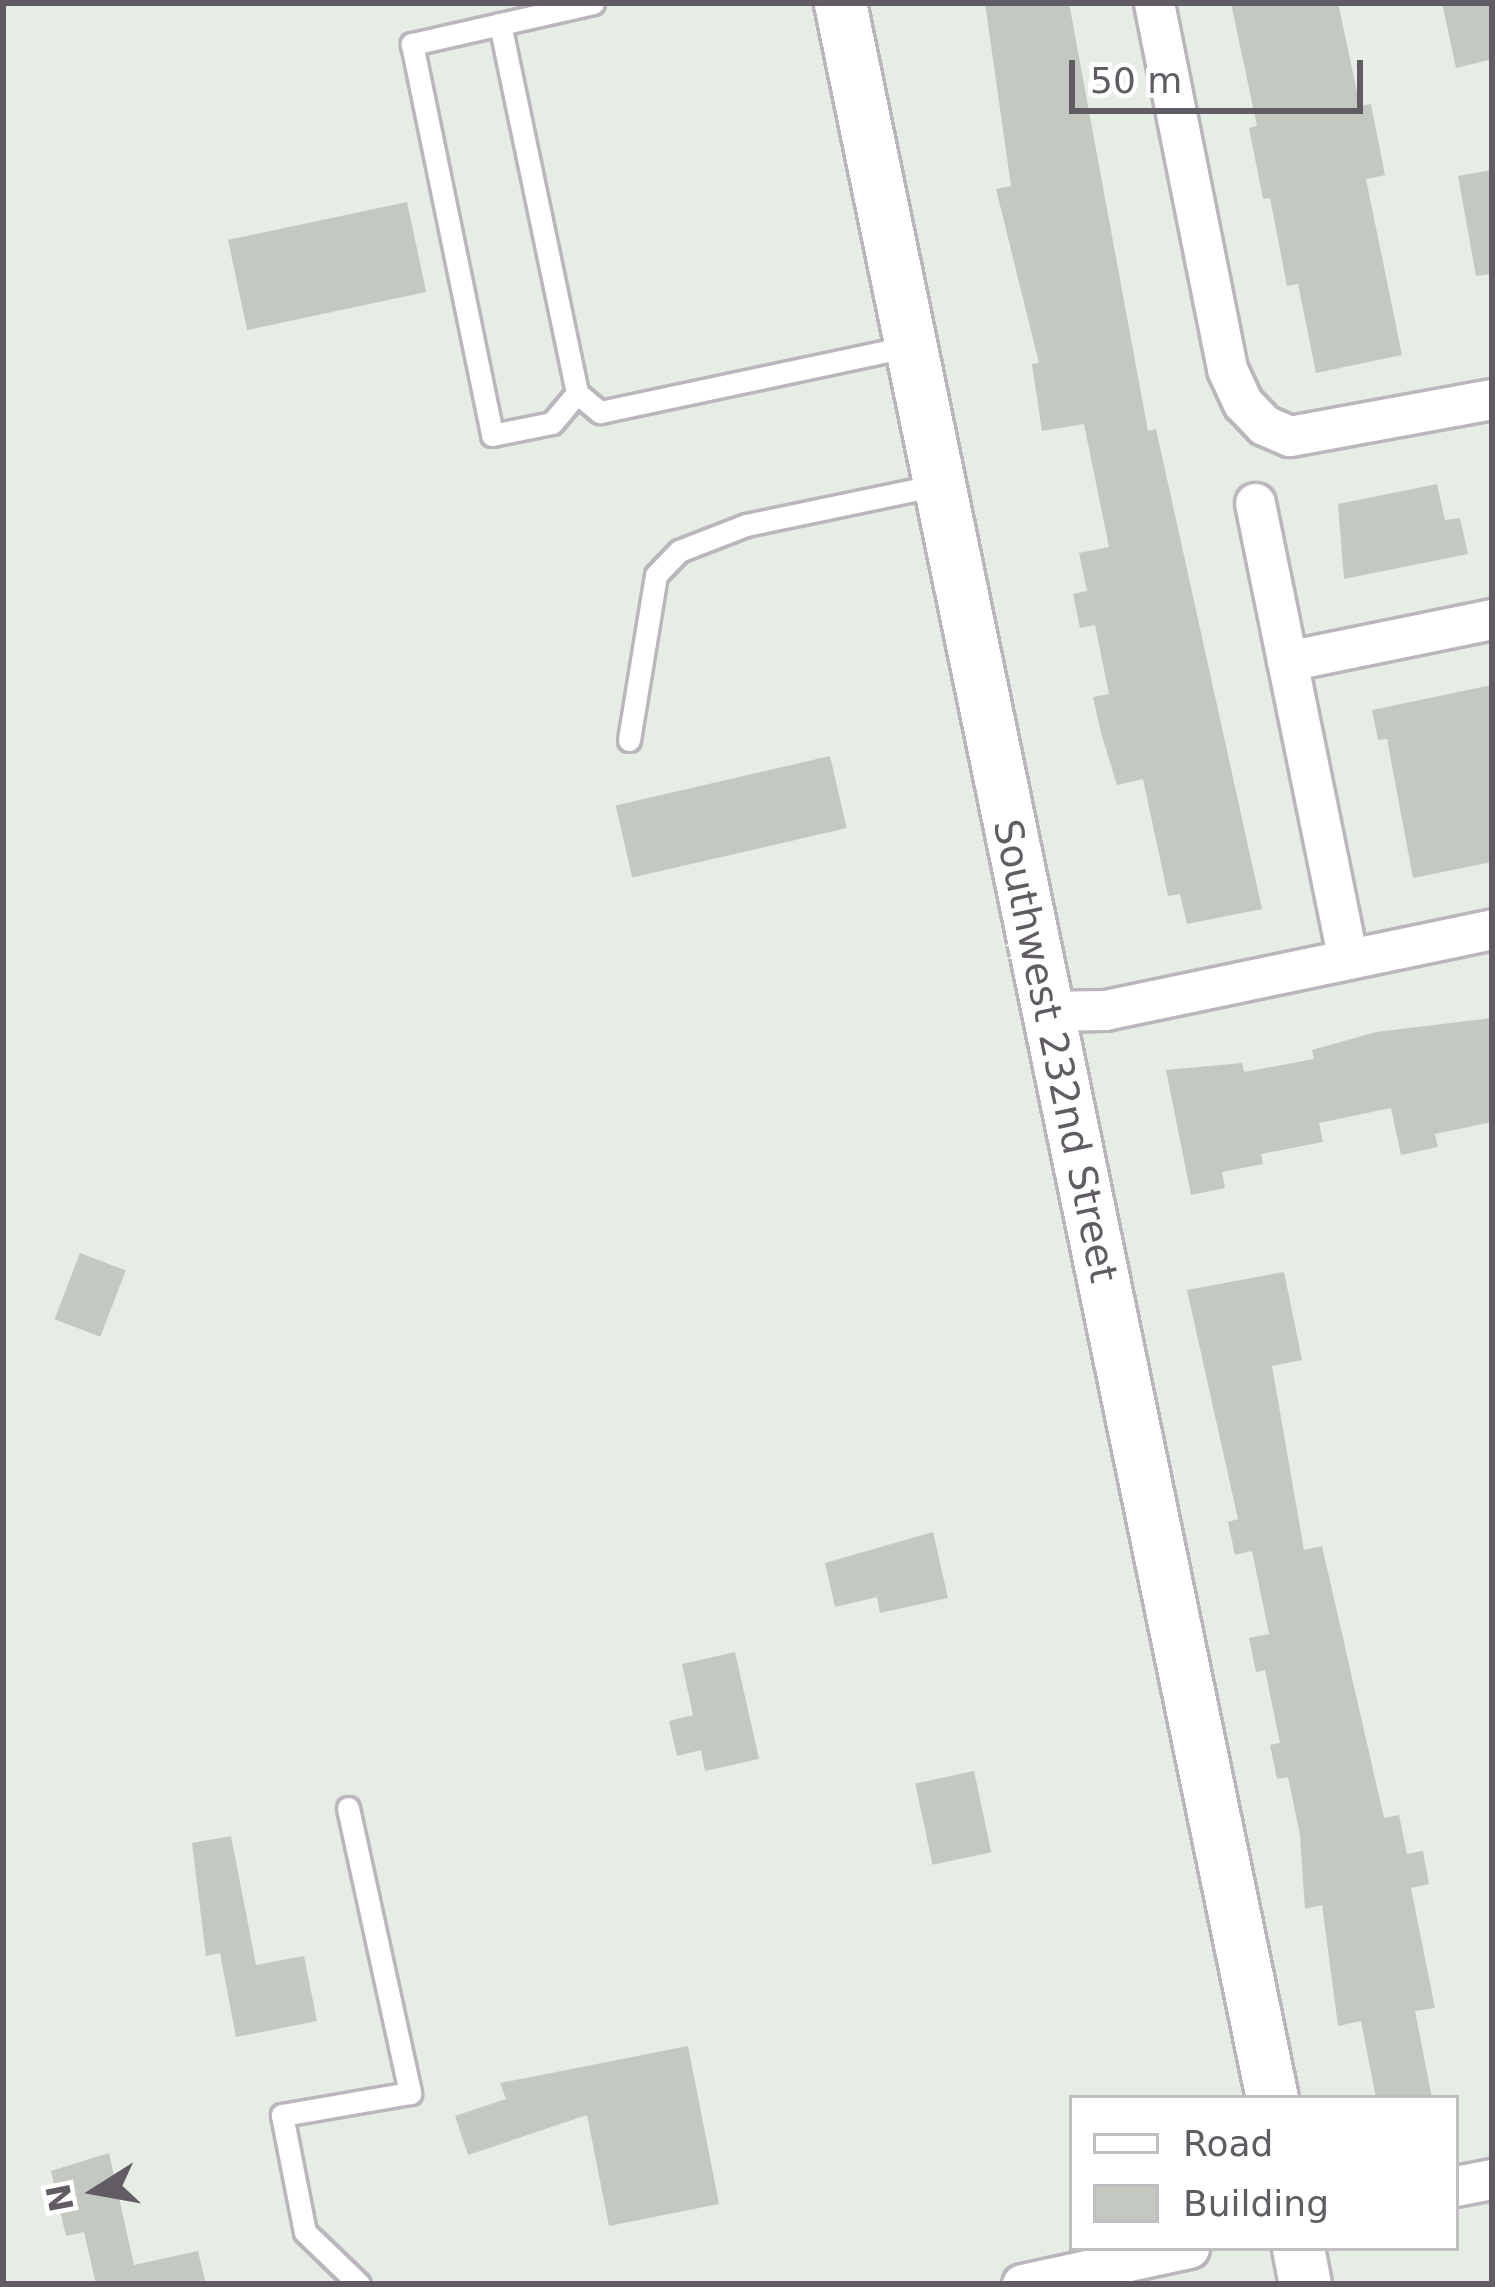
<!DOCTYPE html>
<html>
<head>
<meta charset="utf-8">
<style>
  body { margin:0 }
  #map { position:relative; width:1495px; height:2287px; overflow:hidden; background:#e5ede4; font-family:"DejaVu Sans",sans-serif }
  div>[style] { position:absolute }
  .building>* { inset:0; background:#c3c9c0; transform-origin:0 0 }
  .roads { filter:drop-shadow(3px 0 #bbb6bd) drop-shadow(-3px 0 #bbb6bd) drop-shadow(0 3px #bbb6bd) drop-shadow(0 -3px #bbb6bd) }
  .service>* { height:21px; margin:-10.5px; padding:0 10.5px; transform-origin:10.5px; border-radius:10.5px; background:#fff }
  .minor>* { height:39px; margin:-19.5px; padding:0 19.5px; transform-origin:19.5px; border-radius:19.5px; background:#fff }
  .tertiary>* { height:51px; margin:-25.5px; padding:0 25.5px; transform-origin:25.5px; border-radius:25.5px; background:#fff }
  span { translate:-50% -50%; white-space:nowrap; text-align:center; line-height:1.15; -webkit-text-stroke:10px #fff; paint-order:stroke }
  .street-label { font-size:39px; color:#615c63 }
  .frame { position:absolute; inset:0; border:6px solid #615c63; pointer-events:none }
  .legend { position:absolute; left:1069px; top:2095px; width:390px; height:156px; box-sizing:border-box; background:#fff; border:3px solid #c0bec1; margin:0; padding:15px 21px; list-style:none; font-size:36px; color:#615c63 }
  .legend li { display:flex; align-items:center; gap:24px; height:60px }
  .legend b { width:60px; border:3px solid #c0bec1 }
  .north { position:absolute; left:36px; top:2131px; width:120px; height:120px; -webkit-text-stroke:9px #fff; paint-order:stroke; rotate:259deg; font-size:33px; font-weight:700; line-height:48px; text-align:center; color:#615c63 }
  .north::after { content:''; display:block; margin:auto; width:42px; height:54px; background:#615c63; clip-path:polygon(50% 0,100% 100%,50% 72%,0 100%) }
  .scale { position:absolute; left:1069px; top:60px; width:294px; height:54px; box-sizing:border-box; border:6px solid #615c63; border-top:0; padding-left:15px; font-size:36px; line-height:42px; white-space:nowrap; color:#615c63; -webkit-text-stroke:9px #fff; paint-order:stroke }
</style>
</head>
<body>
<div id="map">
  <div class="building">
    <div style="clip-path:polygon(985px 3px,1069px 3px,1148px 431px,1156px 429px,1262px 909px,1187px 924px,1180px 894px,1168px 896px,1143px 779px,1117px 785px,1101px 733px,1093px 697px,1109px 694px,1095px 625px,1080px 628px,1073px 594px,1087px 591px,1079px 553px,1109px 547px,1084px 424px,1042px 431px,1032px 364px,1039px 363px,996px 189px,1011px 186px)"></div>
    <div style="clip-path:polygon(1231px 3px,1338px 3px,1360px 106px,1371px 104px,1385px 175px,1366px 179px,1402px 355px,1316px 373px,1298px 284px,1287px 286px,1270px 198px,1263px 199px,1249px 128px,1257px 126px)"></div>
    <div style="clip-path:polygon(1442px 3px,1492px 3px,1492px 59px,1456px 68px)"></div>
    <div style="clip-path:polygon(1492px 170px,1492px 274px,1476px 276px,1458px 176px)"></div>
    <div style="left:407px;top:202px;width:92px;height:183px;rotate:78deg"></div>
    <div style="clip-path:polygon(1437px 484px,1445px 520px,1460px 518px,1468px 554px,1344px 579px,1338px 504px)"></div>
    <div style="clip-path:polygon(1492px 685px,1492px 862px,1413px 878px,1387px 739px,1378px 740px,1372px 710px)"></div>
    <div style="left:830px;top:756px;width:74px;height:220px;rotate:77deg"></div>
    <div style="clip-path:polygon(1492px 1018px,1492px 1122px,1435px 1134px,1438px 1147px,1401px 1155px,1391px 1108px,1319px 1123px,1323px 1142px,1261px 1154px,1263px 1164px,1222px 1172px,1225px 1188px,1191px 1195px,1166px 1070px,1242px 1063px,1244px 1072px,1314px 1059px,1312px 1050px,1376px 1032px)"></div>
    <div style="left:80px;top:1253px;width:49px;height:71px;rotate:21deg"></div>
    <div style="clip-path:polygon(1284px 1272px,1302px 1360px,1272px 1366px,1304px 1550px,1322px 1546px,1384px 1818px,1399px 1815px,1407px 1854px,1423px 1851px,1429px 1884px,1411px 1888px,1435px 2008px,1415px 2011px,1432px 2098px,1376px 2098px,1361px 2021px,1338px 2026px,1322px 1905px,1305px 1909px,1300px 1835px,1288px 1777px,1277px 1779px,1270px 1745px,1280px 1743px,1265px 1670px,1256px 1672px,1249px 1638px,1269px 1634px,1252px 1551px,1235px 1555px,1228px 1522px,1238px 1519px,1187px 1290px)"></div>
    <div style="clip-path:polygon(933px 1532px,948px 1598px,880px 1613px,877px 1597px,835px 1607px,825px 1563px)"></div>
    <div style="clip-path:polygon(735px 1652px,759px 1759px,705px 1771px,701px 1750px,677px 1756px,669px 1721px,693px 1715px,682px 1664px)"></div>
    <div style="left:974px;top:1771px;width:83px;height:60px;rotate:78deg"></div>
    <div style="clip-path:polygon(231px 1836px,256px 1965px,304px 1956px,317px 2021px,236px 2037px,220px 1953px,206px 1956px,192px 1843px)"></div>
    <div style="clip-path:polygon(688px 2046px,719px 2204px,609px 2226px,587px 2115px,468px 2155px,455px 2116px,506px 2099px,500px 2083px)"></div>
    <div style="clip-path:polygon(109px 2153px,134px 2265px,198px 2251px,206px 2284px,96px 2284px,84px 2232px,66px 2236px,51px 2171px)"></div>
  </div>
  <div class="roads">
    <div class="service">
      <div style="left:593px;top:3px;width:186px;rotate:167.2deg"></div>
      <div style="left:412px;top:44px;width:399px;rotate:78.4deg"></div>
      <div style="left:492px;top:435px;width:61px;rotate:-11.3deg"></div>
      <div style="left:552px;top:423px;width:39px;rotate:-50deg"></div>
      <div style="left:577px;top:393px;width:30px;rotate:40deg"></div>
      <div style="left:600px;top:412px;width:317px;rotate:-12deg"></div>
      <div style="left:500px;top:24px;width:377px;rotate:78.2deg"></div>
      <div style="left:629px;top:740px;width:167px;rotate:-80.7deg"></div>
      <div style="left:656px;top:575px;width:33px;rotate:-46deg"></div>
      <div style="left:679px;top:551px;width:72px;rotate:-21.2deg"></div>
      <div style="left:746px;top:525px;width:196px;rotate:-11.8deg"></div>
      <div style="left:348px;top:1808px;width:292px;rotate:77.7deg"></div>
      <div style="left:410px;top:2093px;width:130px;rotate:170.2deg"></div>
      <div style="left:282px;top:2115px;width:119px;rotate:78.9deg"></div>
      <div style="left:305px;top:2232px;width:75px;rotate:43.9deg"></div>
    </div>
    <div class="minor">
      <div style="left:1154px;top:3px;width:373px;rotate:78.7deg"></div>
      <div style="left:1227px;top:369px;width:38px;rotate:65deg"></div>
      <div style="left:1243px;top:403px;width:30px;rotate:46deg"></div>
      <div style="left:1264px;top:425px;width:28px;rotate:23deg"></div>
      <div style="left:1290px;top:436px;width:205px;rotate:-10.4deg"></div>
      <div style="left:1255px;top:503px;width:465px;rotate:78.5deg"></div>
      <div style="left:1287px;top:661px;width:209px;rotate:-11.6deg"></div>
      <div style="left:1046px;top:1011px;width:59px;rotate:-1deg"></div>
      <div style="left:1105px;top:1010px;width:395px;rotate:-11.8deg"></div>
      <div style="left:1456px;top:2186px;width:37px;rotate:-11deg"></div>
      <div style="left:1022px;top:2284px;width:171px;rotate:-12.2deg"></div>
    </div>
    <div class="tertiary">
      <div style="left:840px;top:3px;width:2139px;rotate:78.35deg"></div>
      <div style="left:1298px;top:2248px;width:37px;rotate:79deg"></div>
    </div>
  </div>
  <div class="street-label">
    <span style="left:1055px;top:1051px;rotate:78deg">Southwest 232nd Street</span>
  </div>
  <div class="frame"></div>
  <ul class="legend">
  <li><b style="height:15px;background:#fff"></b>Road</li>
  <li><b style="height:33px;background:#c3c9c0"></b>Building</li>
  </ul>
  <div class="north">N</div>
  <div class="scale">50 m</div>
</div>
</body>
</html>
